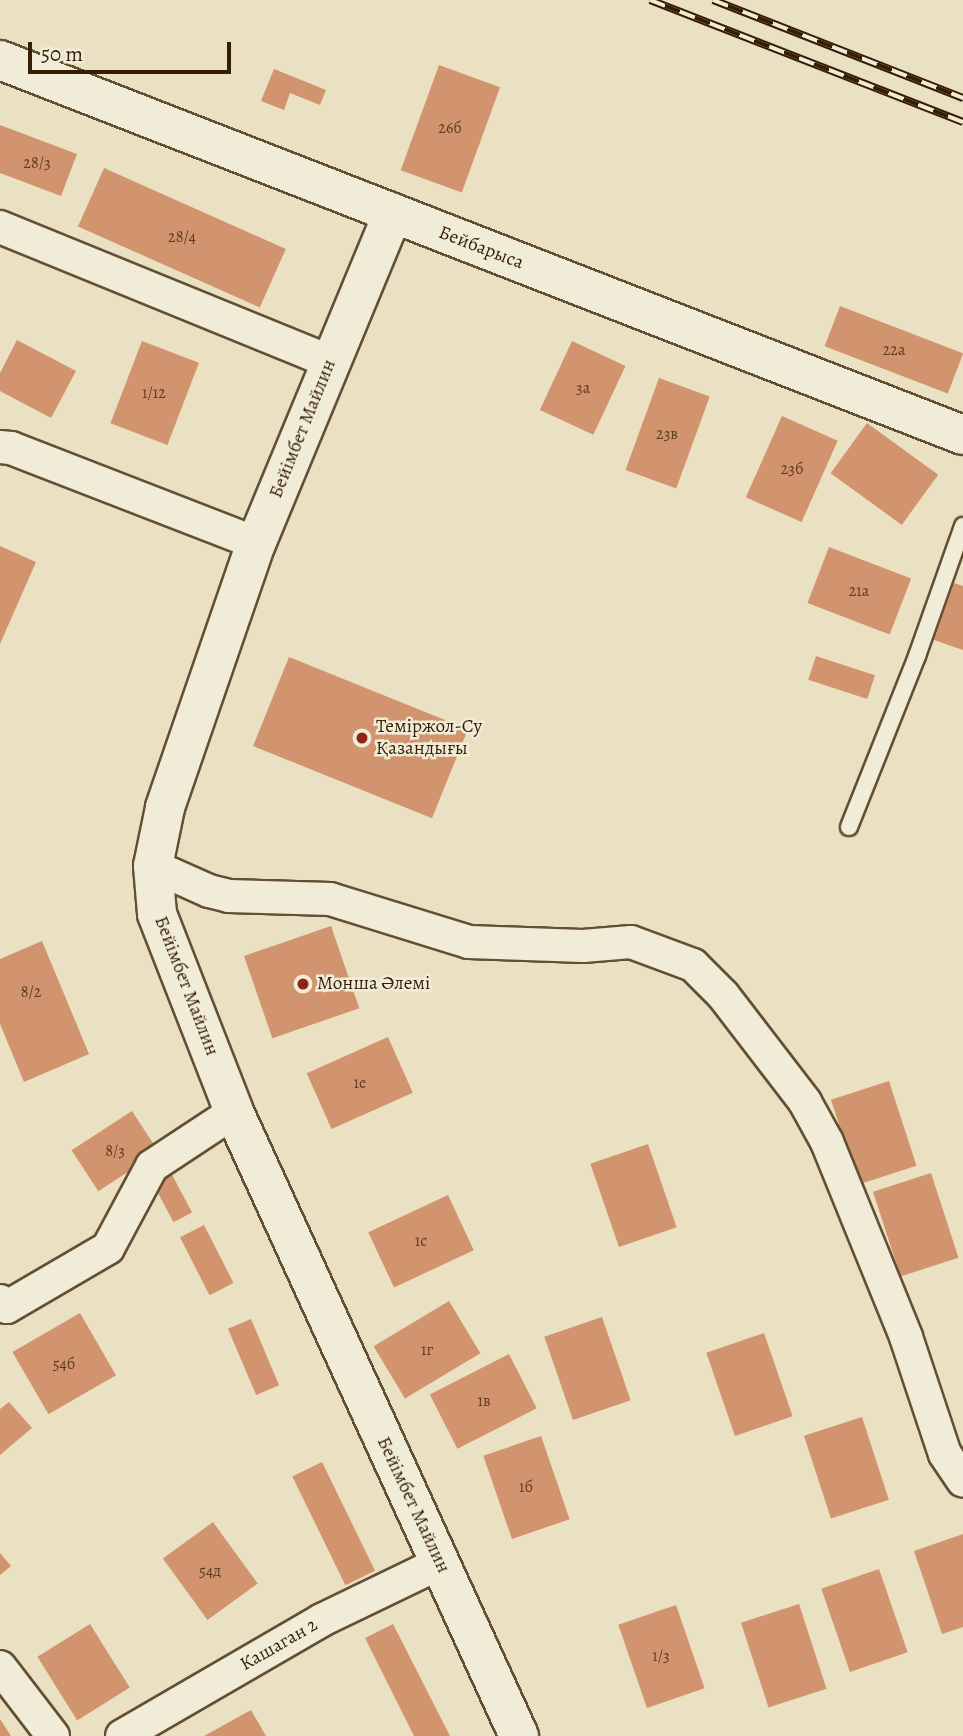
<!DOCTYPE html>
<html>
<head>
<meta charset="utf-8">
<style>
  body { margin:0 }
  #map { position:relative; width:963px; height:1736px; overflow:hidden; background:#eae1c3; font-family:Alegreya,serif }
  div>[style] { position:absolute }
  .building>* { inset:0; background:#d1946f; transform-origin:0 0 }
  .roads { filter:drop-shadow(2px 0 #634f34) drop-shadow(-2px 0 #634f34) drop-shadow(0 2px #634f34) drop-shadow(0 -2px #634f34) }
  .lane>* { height:16px; margin:-8px; padding:0 8px; transform-origin:8px; border-radius:8px; background:#f1ecd8 }
  .street>* { height:32px; margin:-16px; padding:0 16px; transform-origin:16px; border-radius:16px; background:#f1ecd8 }
  .secondary>* { height:38px; margin:-19px; padding:0 19px; transform-origin:19px; border-radius:19px; background:#f1ecd8 }
  .rail>* { height:8px; margin-top:-4px; transform-origin:0; background:repeating-linear-gradient(90deg,#f1ecd8 0 16px,#361e05 0 32px); box-sizing:border-box; border-block:2px solid #361e05 }
  .dots>* { width:19px; height:19px; translate:-50% -50%; box-sizing:border-box; border:4px solid #f1ecd8; border-radius:50% }
  span { translate:-50% -50%; white-space:nowrap; text-align:center; line-height:1.15; -webkit-text-stroke:5px #f1ecd8; paint-order:stroke }
  .number-label { font-size:16px; color:#5d3c20 }
  .number-label span { -webkit-text-stroke-width:0 }
  .street-label { font-size:19px; color:#361e05 }
  .poi-label { font-size:19px; color:#361e05 }
  .left { translate:0 -50%; text-align:left }
  .scale { position:absolute; left:28px; top:42px; width:203px; height:32px; box-sizing:border-box; border:4px solid #361e05; border-top:0; padding-left:9px; font-size:21px; line-height:24px; white-space:nowrap; color:#361e05; -webkit-text-stroke:5px #f1ecd8; paint-order:stroke }
</style>
</head>
<body>
<div id="map">
  <div class="building">
    <div style="left:439px;top:65px;width:65px;height:112px;rotate:20deg"></div>
    <div style="clip-path:polygon(274px 69px,326px 90px,320px 105px,290px 93px,284px 110px,261px 101px)"></div>
    <div style="clip-path:polygon(0 125px,77px 154px,61px 196px,0 173px)"></div>
    <div style="left:104px;top:168px;width:199px;height:64px;rotate:24deg"></div>
    <div style="left:840px;top:306px;width:132px;height:43px;rotate:21deg"></div>
    <div style="clip-path:polygon(17px 340px,76px 371px,51px 418px,0 391px,0 373px)"></div>
    <div style="left:142px;top:341px;width:61px;height:88px;rotate:21deg"></div>
    <div style="left:572px;top:341px;width:59px;height:76px;rotate:25deg"></div>
    <div style="left:659px;top:378px;width:54px;height:98px;rotate:20deg"></div>
    <div style="left:782px;top:416px;width:61px;height:89px;rotate:24deg"></div>
    <div style="left:867px;top:423px;width:88px;height:62px;rotate:36deg"></div>
    <div style="clip-path:polygon(0 546px,36px 562px,0 644px)"></div>
    <div style="left:829px;top:547px;width:88px;height:60px;rotate:21deg"></div>
    <div style="clip-path:polygon(954px 583px,963px 586px,963px 650px,934px 640px)"></div>
    <div style="left:816px;top:656px;width:62px;height:25px;rotate:18deg"></div>
    <div style="left:289px;top:657px;width:193px;height:96px;rotate:22deg"></div>
    <div style="left:331px;top:926px;width:87px;height:92px;rotate:71deg"></div>
    <div style="clip-path:polygon(42px 941px,89px 1054px,24px 1082px,0 1024px,0 959px)"></div>
    <div style="left:388px;top:1037px;width:61px;height:89px;rotate:66deg"></div>
    <div style="left:889px;top:1081px;width:89px;height:61px;rotate:72deg"></div>
    <div style="left:132px;top:1111px;width:49px;height:72px;rotate:57deg"></div>
    <div style="left:648px;top:1144px;width:88px;height:61px;rotate:71deg"></div>
    <div style="left:170px;top:1171px;width:47px;height:21px;rotate:62deg"></div>
    <div style="left:931px;top:1173px;width:89px;height:61px;rotate:72deg"></div>
    <div style="left:448px;top:1195px;width:61px;height:88px;rotate:65deg"></div>
    <div style="left:204px;top:1225px;width:65px;height:27px;rotate:63deg"></div>
    <div style="left:449px;top:1301px;width:61px;height:88px;rotate:59deg"></div>
    <div style="left:80px;top:1313px;width:72px;height:78px;rotate:60deg"></div>
    <div style="left:602px;top:1317px;width:88px;height:61px;rotate:71deg"></div>
    <div style="left:251px;top:1319px;width:72px;height:25px;rotate:67deg"></div>
    <div style="left:764px;top:1333px;width:88px;height:61px;rotate:71deg"></div>
    <div style="left:509px;top:1354px;width:61px;height:89px;rotate:63deg"></div>
    <div style="clip-path:polygon(9px 1402px,32px 1428px,0 1455px,0 1409px)"></div>
    <div style="left:862px;top:1417px;width:87px;height:61px;rotate:72deg"></div>
    <div style="left:541px;top:1436px;width:88px;height:61px;rotate:71deg"></div>
    <div style="left:322px;top:1462px;width:121px;height:33px;rotate:64deg"></div>
    <div style="left:213px;top:1522px;width:76px;height:62px;rotate:54deg"></div>
    <div style="clip-path:polygon(963px 1534px,963px 1627px,942px 1634px,914px 1551px)"></div>
    <div style="clip-path:polygon(0 1553px,11px 1566px,0 1575px)"></div>
    <div style="left:879px;top:1569px;width:88px;height:61px;rotate:71deg"></div>
    <div style="left:799px;top:1604px;width:89px;height:61px;rotate:72deg"></div>
    <div style="left:676px;top:1605px;width:88px;height:61px;rotate:71deg"></div>
    <div style="left:90px;top:1624px;width:75px;height:62px;rotate:58deg"></div>
    <div style="clip-path:polygon(393px 1624px,450px 1736px,414px 1736px,365px 1638px)"></div>
    <div style="clip-path:polygon(251px 1710px,266px 1736px,204px 1736px)"></div>
    <div style="clip-path:polygon(0 1719px,11px 1736px,0 1736px)"></div>
  </div>
  <div class="roads">
    <div class="lane">
      <div style="left:849px;top:827px;width:184px;rotate:-68.3deg"></div>
      <div style="left:917px;top:656px;width:138px;rotate:-70.5deg"></div>
    </div>
    <div class="street">
      <div style="left:0;top:227px;width:357px;rotate:22.2deg"></div>
      <div style="left:0;top:447px;width:11px;rotate:5deg"></div>
      <div style="left:11px;top:448px;width:263px;rotate:21.2deg"></div>
      <div style="left:153px;top:866px;width:61px;rotate:24.1deg"></div>
      <div style="left:209px;top:891px;width:21px;rotate:14deg"></div>
      <div style="left:229px;top:896px;width:101px;rotate:1.7deg"></div>
      <div style="left:330px;top:899px;width:145px;rotate:17.2deg"></div>
      <div style="left:469px;top:942px;width:114px;rotate:2deg"></div>
      <div style="left:583px;top:946px;width:48px;rotate:-4.8deg"></div>
      <div style="left:631px;top:942px;width:66px;rotate:20.4deg"></div>
      <div style="left:693px;top:965px;width:42px;rotate:45deg"></div>
      <div style="left:723px;top:995px;width:135px;rotate:52.5deg"></div>
      <div style="left:805px;top:1102px;width:46px;rotate:61.2deg"></div>
      <div style="left:827px;top:1142px;width:210px;rotate:67.9deg"></div>
      <div style="left:906px;top:1337px;width:123px;rotate:71.6deg"></div>
      <div style="left:945px;top:1454px;width:32px;rotate:56deg"></div>
      <div style="left:0;top:1301px;width:9px;rotate:41deg"></div>
      <div style="left:7px;top:1307px;width:117px;rotate:-30.3deg"></div>
      <div style="left:108px;top:1248px;width:93px;rotate:-61.8deg"></div>
      <div style="left:152px;top:1166px;width:98px;rotate:-33.4deg"></div>
      <div style="left:0;top:1667px;width:87px;rotate:52.5deg"></div>
      <div style="left:122px;top:1736px;width:231px;rotate:-30.1deg"></div>
      <div style="left:322px;top:1620px;width:131px;rotate:-25.8deg"></div>
    </div>
    <div class="secondary">
      <div style="left:0;top:60px;width:1033px;rotate:21.28deg"></div>
      <div style="left:393px;top:213px;width:357px;rotate:112.5deg"></div>
      <div style="left:256px;top:543px;width:280px;rotate:109deg"></div>
      <div style="left:165px;top:808px;width:59px;rotate:101.7deg"></div>
      <div style="left:153px;top:866px;width:48px;rotate:85.2deg"></div>
      <div style="left:157px;top:914px;width:212px;rotate:68.7deg"></div>
      <div style="left:234px;top:1112px;width:686px;rotate:65.45deg"></div>
    </div>
  </div>
  <div class="rail">
    <div style="left:650px;top:0;width:336px;rotate:21.3deg"></div>
    <div style="left:713px;top:0;width:269px;rotate:21.4deg"></div>
  </div>
  <div class="dots">
    <div style="left:362px;top:738px;background:#8f2418"></div>
    <div style="left:303px;top:984px;background:#8f2418"></div>
  </div>
  <div class="number-label">
    <span style="left:450px;top:128px">26б</span>
    <span style="left:37px;top:163px">28/3</span>
    <span style="left:182px;top:237px">28/4</span>
    <span style="left:894px;top:350px">22а</span>
    <span style="left:583px;top:388px">3а</span>
    <span style="left:154px;top:393px">1/12</span>
    <span style="left:667px;top:434px">23в</span>
    <span style="left:792px;top:469px">23б</span>
    <span style="left:859px;top:591px">21а</span>
    <span style="left:31px;top:992px">8/2</span>
    <span style="left:360px;top:1083px">1е</span>
    <span style="left:115px;top:1151px">8/3</span>
    <span style="left:421px;top:1241px">1с</span>
    <span style="left:427px;top:1350px">1г</span>
    <span style="left:64px;top:1364px">54б</span>
    <span style="left:484px;top:1401px">1в</span>
    <span style="left:526px;top:1487px">1б</span>
    <span style="left:210px;top:1571px">54д</span>
    <span style="left:661px;top:1656px">1/3</span>
  </div>
  <div class="street-label">
    <span style="left:481px;top:248px;rotate:21deg">Бейбарыса</span>
    <span style="left:303px;top:429px;rotate:-68deg">Бейімбет Майлин</span>
    <span style="left:186px;top:986px;rotate:69deg">Бейімбет Майлин</span>
    <span style="left:413px;top:1505px;rotate:65deg">Бейімбет Майлин</span>
    <span style="left:279px;top:1645px;rotate:-30deg">Кашаган 2</span>
  </div>
  <div class="poi-label">
    <span class="left" style="left:376px;top:738px">Теміржол-Су<br>Қазандығы</span>
    <span class="left" style="left:317px;top:984px">Монша Әлемі</span>
  </div>
  <div class="scale">50 m</div>
</div>
</body>
</html>
